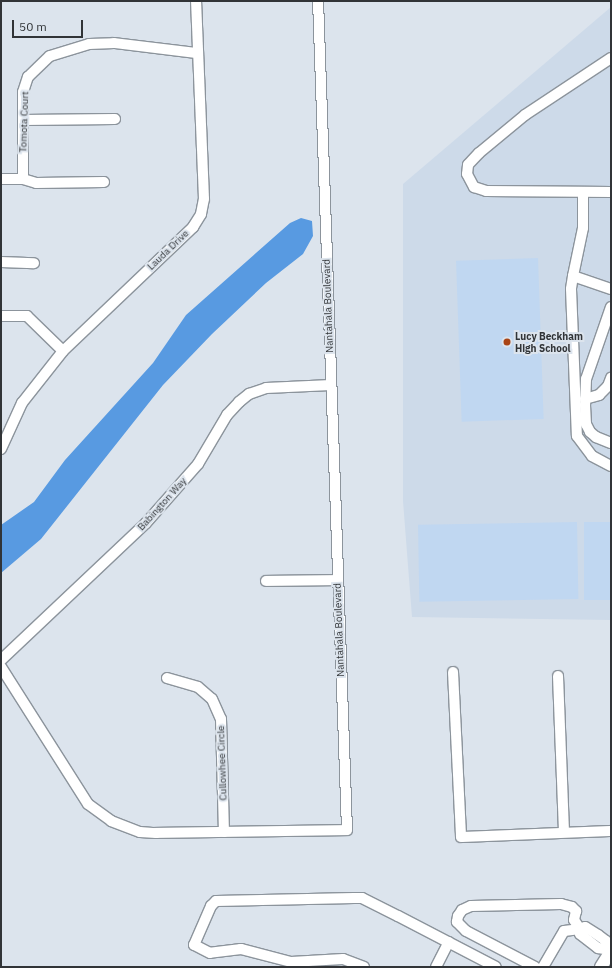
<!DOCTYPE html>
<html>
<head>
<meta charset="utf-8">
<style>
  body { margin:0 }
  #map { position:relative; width:612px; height:968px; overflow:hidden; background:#dce4ed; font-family:"IBM Plex Sans",sans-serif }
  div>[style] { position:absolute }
  .built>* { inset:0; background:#cddae9 }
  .green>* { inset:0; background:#c0d7f1; transform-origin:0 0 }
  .water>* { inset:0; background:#589ae1 }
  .roads { filter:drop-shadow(1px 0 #8c949c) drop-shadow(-1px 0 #8c949c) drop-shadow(0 1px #8c949c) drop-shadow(0 -1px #8c949c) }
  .minor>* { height:10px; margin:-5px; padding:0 5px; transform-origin:5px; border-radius:5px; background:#fff }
  .major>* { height:12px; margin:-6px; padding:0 6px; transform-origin:6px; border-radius:6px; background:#fff }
  .dots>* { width:11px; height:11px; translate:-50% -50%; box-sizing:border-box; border:2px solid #dce4ed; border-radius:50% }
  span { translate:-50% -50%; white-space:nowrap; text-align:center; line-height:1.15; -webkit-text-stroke:4px #dce4ed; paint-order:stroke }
  .street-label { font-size:10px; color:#313437 }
  .poi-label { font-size:10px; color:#313437; font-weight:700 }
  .left { translate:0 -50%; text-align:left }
  .frame { position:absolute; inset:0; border:2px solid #313437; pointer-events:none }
  .scale { position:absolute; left:12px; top:20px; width:71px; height:18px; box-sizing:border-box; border:2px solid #313437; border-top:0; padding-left:5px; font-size:12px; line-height:14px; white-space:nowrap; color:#313437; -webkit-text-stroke:3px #dce4ed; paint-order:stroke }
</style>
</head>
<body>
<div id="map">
  <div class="built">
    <div style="clip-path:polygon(611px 7px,611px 620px,412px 617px,403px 501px,403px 184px)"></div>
  </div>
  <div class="green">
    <div style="left:538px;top:258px;width:161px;height:82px;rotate:88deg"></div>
    <div style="left:577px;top:522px;width:77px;height:159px;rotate:89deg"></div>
    <div style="left:584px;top:522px;width:27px;height:78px"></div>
  </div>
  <div class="water">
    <div style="clip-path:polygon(301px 218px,312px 221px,313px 236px,303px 254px,266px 283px,212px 334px,163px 385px,41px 539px,1px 573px,1px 525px,34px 502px,65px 460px,153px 363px,186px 315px,290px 223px)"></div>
  </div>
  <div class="roads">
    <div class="minor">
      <div style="left:611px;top:58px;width:103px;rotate:146.5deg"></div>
      <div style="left:525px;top:115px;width:60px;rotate:140.4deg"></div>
      <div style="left:479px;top:153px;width:16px;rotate:133deg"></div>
      <div style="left:468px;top:165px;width:9px;rotate:96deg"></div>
      <div style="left:467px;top:174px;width:15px;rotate:62deg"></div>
      <div style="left:474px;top:187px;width:13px;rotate:18deg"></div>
      <div style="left:486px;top:191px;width:125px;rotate:0.5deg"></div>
      <div style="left:23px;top:120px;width:92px;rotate:-0.6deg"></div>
      <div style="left:1px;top:179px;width:22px"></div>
      <div style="left:23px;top:179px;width:14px;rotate:17deg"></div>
      <div style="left:36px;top:183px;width:68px;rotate:-0.8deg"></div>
      <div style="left:23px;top:179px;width:87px;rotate:-90deg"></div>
      <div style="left:23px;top:92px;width:16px;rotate:-72deg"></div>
      <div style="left:28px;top:77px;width:30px;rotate:-44deg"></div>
      <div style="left:50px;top:56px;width:41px;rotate:-17.1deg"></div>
      <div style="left:89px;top:44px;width:25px;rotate:-2deg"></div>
      <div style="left:114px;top:43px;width:84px;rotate:6.9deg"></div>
      <div style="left:583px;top:192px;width:36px;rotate:90deg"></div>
      <div style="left:583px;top:228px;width:49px;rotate:101.8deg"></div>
      <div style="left:573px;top:276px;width:40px;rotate:18.9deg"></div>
      <div style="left:1px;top:262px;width:33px;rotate:2deg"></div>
      <div style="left:573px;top:276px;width:13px;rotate:99deg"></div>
      <div style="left:571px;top:289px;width:147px;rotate:87.7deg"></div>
      <div style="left:577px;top:436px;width:25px;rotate:53deg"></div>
      <div style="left:592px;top:456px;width:21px;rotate:28deg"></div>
      <div style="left:611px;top:307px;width:76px;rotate:109.1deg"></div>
      <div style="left:586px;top:379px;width:26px;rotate:92deg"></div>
      <div style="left:585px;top:405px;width:19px;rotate:87deg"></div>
      <div style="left:586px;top:424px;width:9px;rotate:63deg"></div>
      <div style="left:590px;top:432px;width:8px;rotate:40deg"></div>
      <div style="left:596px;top:437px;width:16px;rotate:22deg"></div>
      <div style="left:1px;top:316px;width:26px"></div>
      <div style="left:27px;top:316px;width:50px;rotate:44.2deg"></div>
      <div style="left:585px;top:399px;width:15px;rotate:-16deg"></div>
      <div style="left:599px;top:395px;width:13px;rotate:-45deg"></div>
      <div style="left:608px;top:386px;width:9px;rotate:-69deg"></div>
      <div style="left:1px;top:449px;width:51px;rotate:-65.5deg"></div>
      <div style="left:22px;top:403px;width:66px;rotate:-51.7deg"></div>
      <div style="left:63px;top:351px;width:180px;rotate:-43.6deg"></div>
      <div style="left:193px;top:227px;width:15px;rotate:-58deg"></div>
      <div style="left:201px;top:214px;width:15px;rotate:-79deg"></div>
      <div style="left:204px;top:199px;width:198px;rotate:-92.3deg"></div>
      <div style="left:266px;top:581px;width:72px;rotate:-0.8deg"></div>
      <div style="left:1px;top:660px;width:199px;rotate:-43.4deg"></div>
      <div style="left:146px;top:523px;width:79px;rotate:-48.6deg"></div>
      <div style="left:198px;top:464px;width:57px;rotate:-59.4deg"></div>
      <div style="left:227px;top:415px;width:18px;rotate:-47deg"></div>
      <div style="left:239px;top:402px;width:13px;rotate:-39deg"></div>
      <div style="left:249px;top:394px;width:18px;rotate:-19deg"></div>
      <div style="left:266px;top:388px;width:65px;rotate:-2.6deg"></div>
      <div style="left:1px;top:667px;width:162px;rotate:57.6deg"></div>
      <div style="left:88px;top:804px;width:29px;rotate:36deg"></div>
      <div style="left:111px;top:821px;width:31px;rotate:21deg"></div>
      <div style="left:140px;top:832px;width:16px;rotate:4deg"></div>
      <div style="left:156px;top:833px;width:191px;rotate:-0.9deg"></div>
      <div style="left:347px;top:830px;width:830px;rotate:-92deg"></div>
      <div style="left:453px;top:672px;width:165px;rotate:87.2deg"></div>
      <div style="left:461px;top:837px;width:150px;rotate:-2.3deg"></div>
      <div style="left:558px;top:676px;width:156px;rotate:87.8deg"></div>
      <div style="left:167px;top:678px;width:32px;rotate:16deg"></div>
      <div style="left:198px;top:687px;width:18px;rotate:41deg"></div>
      <div style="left:212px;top:699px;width:22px;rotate:66deg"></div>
      <div style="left:221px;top:719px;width:113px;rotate:88.5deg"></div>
      <div style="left:607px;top:948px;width:7px;rotate:-98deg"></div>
      <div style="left:606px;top:941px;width:10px;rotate:-143deg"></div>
      <div style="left:598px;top:935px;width:15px;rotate:-148deg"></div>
      <div style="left:585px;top:927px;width:5px;rotate:158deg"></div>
      <div style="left:580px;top:929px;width:5px;rotate:90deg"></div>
      <div style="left:580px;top:934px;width:23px;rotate:38deg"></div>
      <div style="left:598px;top:948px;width:13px;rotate:9deg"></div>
      <div style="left:364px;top:967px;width:22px;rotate:-159deg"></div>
      <div style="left:343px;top:959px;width:52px;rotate:176.7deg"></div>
      <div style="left:291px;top:962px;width:52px;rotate:-165.4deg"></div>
      <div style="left:241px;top:949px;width:31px;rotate:173deg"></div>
      <div style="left:210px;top:953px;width:18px;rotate:-153deg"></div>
      <div style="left:194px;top:945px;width:43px;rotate:-66.4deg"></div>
      <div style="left:211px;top:906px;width:7px;rotate:-45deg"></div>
      <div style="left:216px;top:901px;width:138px;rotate:-1.2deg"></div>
      <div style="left:354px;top:898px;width:8px"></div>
      <div style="left:362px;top:898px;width:40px;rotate:26.6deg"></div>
      <div style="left:398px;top:916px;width:110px;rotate:27.5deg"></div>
      <div style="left:436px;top:967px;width:28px;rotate:-63deg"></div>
      <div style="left:535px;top:967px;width:78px;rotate:-152.4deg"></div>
      <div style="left:466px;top:931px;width:13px;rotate:-135deg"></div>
      <div style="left:457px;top:922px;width:6px;rotate:-81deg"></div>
      <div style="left:458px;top:916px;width:7px;rotate:-56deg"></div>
      <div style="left:462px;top:910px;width:10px;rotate:-24deg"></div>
      <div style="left:471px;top:906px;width:90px;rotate:-1.3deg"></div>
      <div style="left:561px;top:904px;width:11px;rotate:15deg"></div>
      <div style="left:572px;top:907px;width:6px;rotate:45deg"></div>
      <div style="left:576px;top:911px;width:9px;rotate:103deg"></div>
      <div style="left:574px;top:920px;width:11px;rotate:56deg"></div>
      <div style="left:580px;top:929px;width:16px;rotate:173deg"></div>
      <div style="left:564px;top:931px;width:42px;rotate:120.3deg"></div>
    </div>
    <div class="major">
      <div style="left:601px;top:967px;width:19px;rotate:-58deg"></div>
    </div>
  </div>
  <div class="dots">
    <div style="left:507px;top:342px;background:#a94416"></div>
  </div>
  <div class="street-label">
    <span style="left:24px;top:122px;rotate:-88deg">Tomota Court</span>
    <span style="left:168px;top:250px;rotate:-44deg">Lauda Drive</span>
    <span style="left:328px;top:306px;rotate:-92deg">Nantahala Boulevard</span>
    <span style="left:162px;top:504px;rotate:-48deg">Babington Way</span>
    <span style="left:339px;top:630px;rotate:-92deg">Nantahala Boulevard</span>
    <span style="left:222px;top:763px;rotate:-92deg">Cullowhee Circle</span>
  </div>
  <div class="poi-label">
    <span class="left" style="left:515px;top:342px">Lucy Beckham<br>High School</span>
  </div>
  <div class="frame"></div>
  <div class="scale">50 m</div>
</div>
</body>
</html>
